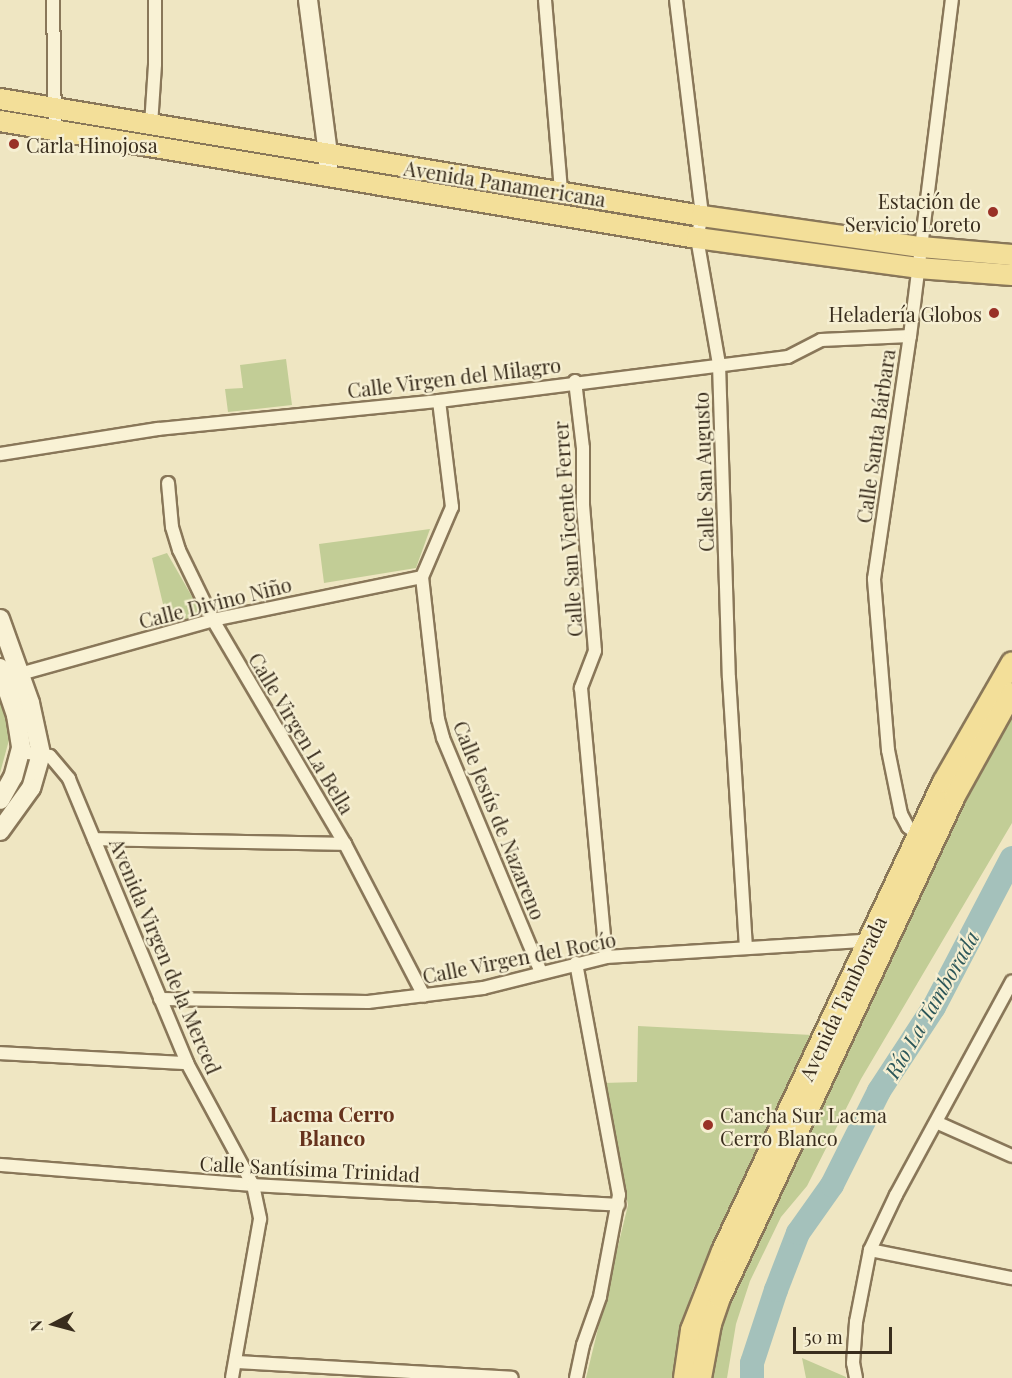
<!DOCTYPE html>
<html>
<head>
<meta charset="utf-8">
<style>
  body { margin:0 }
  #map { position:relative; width:1012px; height:1378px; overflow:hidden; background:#efe6c2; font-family:"Playfair Display",serif }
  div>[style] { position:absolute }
  .green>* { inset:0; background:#c2cd96; transform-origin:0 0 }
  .river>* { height:24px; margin:-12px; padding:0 12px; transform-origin:12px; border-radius:12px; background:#a4c1bb }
  .roads { filter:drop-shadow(2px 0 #897759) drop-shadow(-2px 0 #897759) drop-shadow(0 2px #897759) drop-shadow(0 -2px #897759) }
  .street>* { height:12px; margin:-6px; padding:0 6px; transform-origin:6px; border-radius:6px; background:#f9f2d5 }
  .secondary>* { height:18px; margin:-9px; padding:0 9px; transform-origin:9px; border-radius:9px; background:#f9f2d5 }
  .primary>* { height:20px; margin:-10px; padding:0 10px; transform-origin:10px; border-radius:10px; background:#f3df99 }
  .dots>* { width:16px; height:16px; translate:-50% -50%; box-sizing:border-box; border:3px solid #f6efd2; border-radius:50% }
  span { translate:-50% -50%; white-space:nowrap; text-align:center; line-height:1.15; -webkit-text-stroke:4.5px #f6efd2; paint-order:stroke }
  .poi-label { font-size:20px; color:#392d1d }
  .left { translate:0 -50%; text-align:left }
  .right { translate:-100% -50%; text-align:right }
  .street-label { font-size:20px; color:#392d1d }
  .water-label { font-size:21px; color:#2c5759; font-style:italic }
  .neighbourhood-label { font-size:21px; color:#66321c; font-weight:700 }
  .north { position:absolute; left:24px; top:1294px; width:60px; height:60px; -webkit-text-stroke:4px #f6efd2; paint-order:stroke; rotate:264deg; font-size:16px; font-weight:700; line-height:24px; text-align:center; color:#392d1d }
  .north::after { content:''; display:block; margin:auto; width:21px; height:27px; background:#392d1d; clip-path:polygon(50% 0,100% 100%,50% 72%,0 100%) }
  .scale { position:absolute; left:793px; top:1327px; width:99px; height:27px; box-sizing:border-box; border:3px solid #392d1d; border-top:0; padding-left:8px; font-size:18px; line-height:21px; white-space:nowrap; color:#392d1d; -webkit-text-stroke:4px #f6efd2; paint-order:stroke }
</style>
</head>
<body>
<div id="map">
  <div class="green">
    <div style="left:66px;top:121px;width:255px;height:4px;rotate:9deg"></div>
    <div style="clip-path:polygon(347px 164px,689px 223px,688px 228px,346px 170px)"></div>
    <div style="left:716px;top:226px;width:194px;height:5px;rotate:8deg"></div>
    <div style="clip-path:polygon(286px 359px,292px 405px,228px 412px,225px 389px,243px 388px,240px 365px)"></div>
    <div style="clip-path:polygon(430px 529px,416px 568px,324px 583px,319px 544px)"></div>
    <div style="clip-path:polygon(167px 553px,202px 614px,168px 625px,152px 558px)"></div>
    <div style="clip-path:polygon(0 702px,7px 721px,9px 740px,0 773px)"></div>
    <div style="clip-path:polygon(1012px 708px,1012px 823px,861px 1079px,807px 1186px,781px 1217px,750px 1281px,736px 1324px,727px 1378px,709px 1378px,717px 1330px,727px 1301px,975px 771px)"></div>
    <div style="clip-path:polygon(638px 1026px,812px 1035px,693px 1289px,682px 1324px,673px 1378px,586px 1378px,628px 1205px,603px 1083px,637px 1082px)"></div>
    <div style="clip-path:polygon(802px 1358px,846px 1377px,846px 1378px,806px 1378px)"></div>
  </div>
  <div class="river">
    <div style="left:752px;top:1378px;width:15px;rotate:-90deg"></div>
    <div style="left:752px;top:1363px;width:77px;rotate:-71.8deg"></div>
    <div style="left:776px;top:1290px;width:61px;rotate:-68.9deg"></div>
    <div style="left:798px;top:1233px;width:59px;rotate:-54.7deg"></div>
    <div style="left:832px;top:1185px;width:105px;rotate:-63.4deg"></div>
    <div style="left:879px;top:1091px;width:100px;rotate:-56.8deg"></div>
    <div style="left:934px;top:1007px;width:168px;rotate:-62.4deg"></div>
  </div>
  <div class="roads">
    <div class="street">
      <div style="left:53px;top:0;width:131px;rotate:89.1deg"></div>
      <div style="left:545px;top:0;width:193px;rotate:85.2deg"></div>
      <div style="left:676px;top:0;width:218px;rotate:83.1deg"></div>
      <div style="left:702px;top:216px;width:23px;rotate:103deg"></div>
      <div style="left:697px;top:238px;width:128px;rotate:80.1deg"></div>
      <div style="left:719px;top:364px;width:314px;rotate:88.2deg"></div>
      <div style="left:729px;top:678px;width:269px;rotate:86.4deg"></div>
      <div style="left:151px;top:125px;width:61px;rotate:-86.2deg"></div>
      <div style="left:155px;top:64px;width:64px;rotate:-90deg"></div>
      <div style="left:575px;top:381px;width:67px;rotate:83.2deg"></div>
      <div style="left:583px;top:448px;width:57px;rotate:90deg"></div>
      <div style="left:583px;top:505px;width:146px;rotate:85.3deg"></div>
      <div style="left:595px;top:651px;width:40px;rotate:111deg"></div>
      <div style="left:581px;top:688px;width:270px;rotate:84.7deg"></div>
      <div style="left:439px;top:401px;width:107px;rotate:83deg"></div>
      <div style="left:452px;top:507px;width:76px;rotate:113.2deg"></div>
      <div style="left:422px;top:577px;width:143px;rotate:83.6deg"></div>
      <div style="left:438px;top:719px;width:20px;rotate:75deg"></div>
      <div style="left:443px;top:738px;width:254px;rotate:67.3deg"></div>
      <div style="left:0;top:454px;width:160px;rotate:-9deg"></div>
      <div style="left:158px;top:429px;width:282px;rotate:-5.7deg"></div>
      <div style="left:439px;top:401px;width:352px;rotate:-7.2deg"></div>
      <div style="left:788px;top:357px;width:37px;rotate:-27deg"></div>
      <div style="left:821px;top:340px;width:89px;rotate:-2.6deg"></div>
      <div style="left:168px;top:483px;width:44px;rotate:84.8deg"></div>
      <div style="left:172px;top:527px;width:24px;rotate:73deg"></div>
      <div style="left:179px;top:550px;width:78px;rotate:64.1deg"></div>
      <div style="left:213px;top:620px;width:260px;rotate:59.5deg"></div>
      <div style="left:345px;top:844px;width:171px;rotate:62.5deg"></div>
      <div style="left:20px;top:674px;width:200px;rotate:-15.6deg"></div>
      <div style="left:213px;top:620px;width:213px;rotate:-11.6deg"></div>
      <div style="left:21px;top:752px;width:29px;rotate:8deg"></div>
      <div style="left:50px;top:756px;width:30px;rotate:50deg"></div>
      <div style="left:69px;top:779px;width:308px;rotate:67.4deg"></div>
      <div style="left:187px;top:1063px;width:139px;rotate:61.6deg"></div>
      <div style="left:253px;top:1185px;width:35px;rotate:78deg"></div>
      <div style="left:260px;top:1219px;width:161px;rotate:100deg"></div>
      <div style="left:918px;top:834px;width:12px;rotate:-145deg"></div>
      <div style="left:908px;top:827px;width:15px;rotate:-118deg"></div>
      <div style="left:901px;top:814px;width:65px;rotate:-101.5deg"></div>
      <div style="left:888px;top:750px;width:172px;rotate:-94.7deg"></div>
      <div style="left:874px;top:579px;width:246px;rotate:-81.6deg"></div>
      <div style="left:910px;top:336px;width:339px;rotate:-82.9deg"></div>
      <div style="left:94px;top:839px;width:251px;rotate:1.1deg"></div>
      <div style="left:576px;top:963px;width:236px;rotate:79.5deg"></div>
      <div style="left:619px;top:1195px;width:104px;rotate:100.6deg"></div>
      <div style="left:600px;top:1297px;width:51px;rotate:109.5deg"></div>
      <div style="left:583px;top:1345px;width:34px;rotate:102deg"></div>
      <div style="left:160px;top:999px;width:208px;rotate:0.8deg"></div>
      <div style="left:368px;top:1002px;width:116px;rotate:-6.9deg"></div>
      <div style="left:483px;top:988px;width:127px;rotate:-14.1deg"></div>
      <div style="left:606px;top:957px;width:256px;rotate:-3.6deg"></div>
      <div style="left:861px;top:941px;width:12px;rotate:20deg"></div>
      <div style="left:0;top:1053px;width:187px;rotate:3.1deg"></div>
      <div style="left:938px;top:1123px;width:81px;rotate:24deg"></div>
      <div style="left:0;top:1165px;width:254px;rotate:4.5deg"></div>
      <div style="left:253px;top:1185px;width:366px;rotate:3.1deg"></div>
      <div style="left:870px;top:1250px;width:145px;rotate:11.2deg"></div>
      <div style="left:237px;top:1362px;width:275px;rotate:3.3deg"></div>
      <div style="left:856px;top:1378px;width:15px;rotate:-101deg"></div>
      <div style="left:853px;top:1363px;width:41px;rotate:-85.8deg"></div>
      <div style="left:856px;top:1322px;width:73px;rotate:-79deg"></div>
      <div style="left:870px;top:1250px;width:61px;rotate:-64.7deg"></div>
      <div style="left:896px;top:1195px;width:243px;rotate:-61.5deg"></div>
    </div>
    <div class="secondary">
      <div style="left:308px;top:0;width:156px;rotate:82.6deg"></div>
      <div style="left:328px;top:155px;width:20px;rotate:90deg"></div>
      <div style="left:0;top:619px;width:89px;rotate:70.3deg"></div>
      <div style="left:30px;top:703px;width:52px;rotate:77.8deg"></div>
      <div style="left:41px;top:754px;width:35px;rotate:106deg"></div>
      <div style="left:31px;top:788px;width:53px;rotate:125.8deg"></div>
      <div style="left:0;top:668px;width:50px;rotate:71.2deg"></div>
      <div style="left:16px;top:715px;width:33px;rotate:81deg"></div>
      <div style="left:21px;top:748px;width:30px;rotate:105deg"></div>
      <div style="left:13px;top:777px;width:26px;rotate:119deg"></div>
    </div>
    <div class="primary">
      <div style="left:0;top:99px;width:712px;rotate:9.46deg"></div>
      <div style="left:702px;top:216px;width:221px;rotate:8.1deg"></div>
      <div style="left:921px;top:247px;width:91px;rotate:5deg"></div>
      <div style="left:0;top:121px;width:707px;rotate:9.53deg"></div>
      <div style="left:697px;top:238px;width:223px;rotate:7.7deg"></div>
      <div style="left:918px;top:268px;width:94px;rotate:4.3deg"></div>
      <div style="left:684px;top:1378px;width:49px;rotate:-81.7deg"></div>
      <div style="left:691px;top:1330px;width:85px;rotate:-68.6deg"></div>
      <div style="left:722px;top:1251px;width:518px;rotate:-64.77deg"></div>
      <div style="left:943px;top:782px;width:138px;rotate:-60.1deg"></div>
      <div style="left:701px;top:1378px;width:55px;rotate:-79.5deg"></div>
      <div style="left:711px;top:1324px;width:28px;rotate:-71deg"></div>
      <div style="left:720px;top:1298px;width:554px;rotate:-64.91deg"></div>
      <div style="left:955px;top:796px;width:118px;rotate:-61deg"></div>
    </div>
  </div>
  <div class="dots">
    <div style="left:14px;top:144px;background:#993127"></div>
    <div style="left:993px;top:212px;background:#993127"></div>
    <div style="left:994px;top:313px;background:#993127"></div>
    <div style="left:708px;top:1125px;background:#993127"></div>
  </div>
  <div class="poi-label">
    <span class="left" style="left:26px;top:144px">Carla Hinojosa</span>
    <span class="right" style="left:981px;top:212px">Estación de<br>Servicio Loreto</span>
    <span class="right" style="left:982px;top:313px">Heladería Globos</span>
    <span class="left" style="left:720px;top:1126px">Cancha Sur Lacma<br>Cerro Blanco</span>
  </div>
  <div class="street-label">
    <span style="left:505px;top:183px;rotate:9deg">Avenida Panamericana</span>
    <span style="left:454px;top:377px;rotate:-7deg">Calle Virgen del Milagro</span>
    <span style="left:875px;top:436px;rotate:-82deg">Calle Santa Bárbara</span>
    <span style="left:703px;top:472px;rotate:-92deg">Calle San Augusto</span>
    <span style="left:567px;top:529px;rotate:-94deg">Calle San Vicente Ferrer</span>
    <span style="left:215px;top:602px;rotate:-14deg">Calle Divino Niño</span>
    <span style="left:302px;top:733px;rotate:59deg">Calle Virgen La Bella</span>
    <span style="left:500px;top:820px;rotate:68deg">Calle Jesús de Nazareno</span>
    <span style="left:166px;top:956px;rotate:67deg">Avenida Virgen de la Merced</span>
    <span style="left:519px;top:957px;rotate:-11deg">Calle Virgen del Rocío</span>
    <span style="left:842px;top:998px;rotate:-65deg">Avenida Tamborada</span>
    <span style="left:310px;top:1168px;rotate:3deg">Calle Santísima Trinidad</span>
  </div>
  <div class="water-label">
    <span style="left:931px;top:1004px;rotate:-60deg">Río La Tamborada</span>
  </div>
  <div class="neighbourhood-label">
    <span style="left:332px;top:1125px">Lacma Cerro<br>Blanco</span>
  </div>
  <div class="north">N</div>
  <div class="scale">50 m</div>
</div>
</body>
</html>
